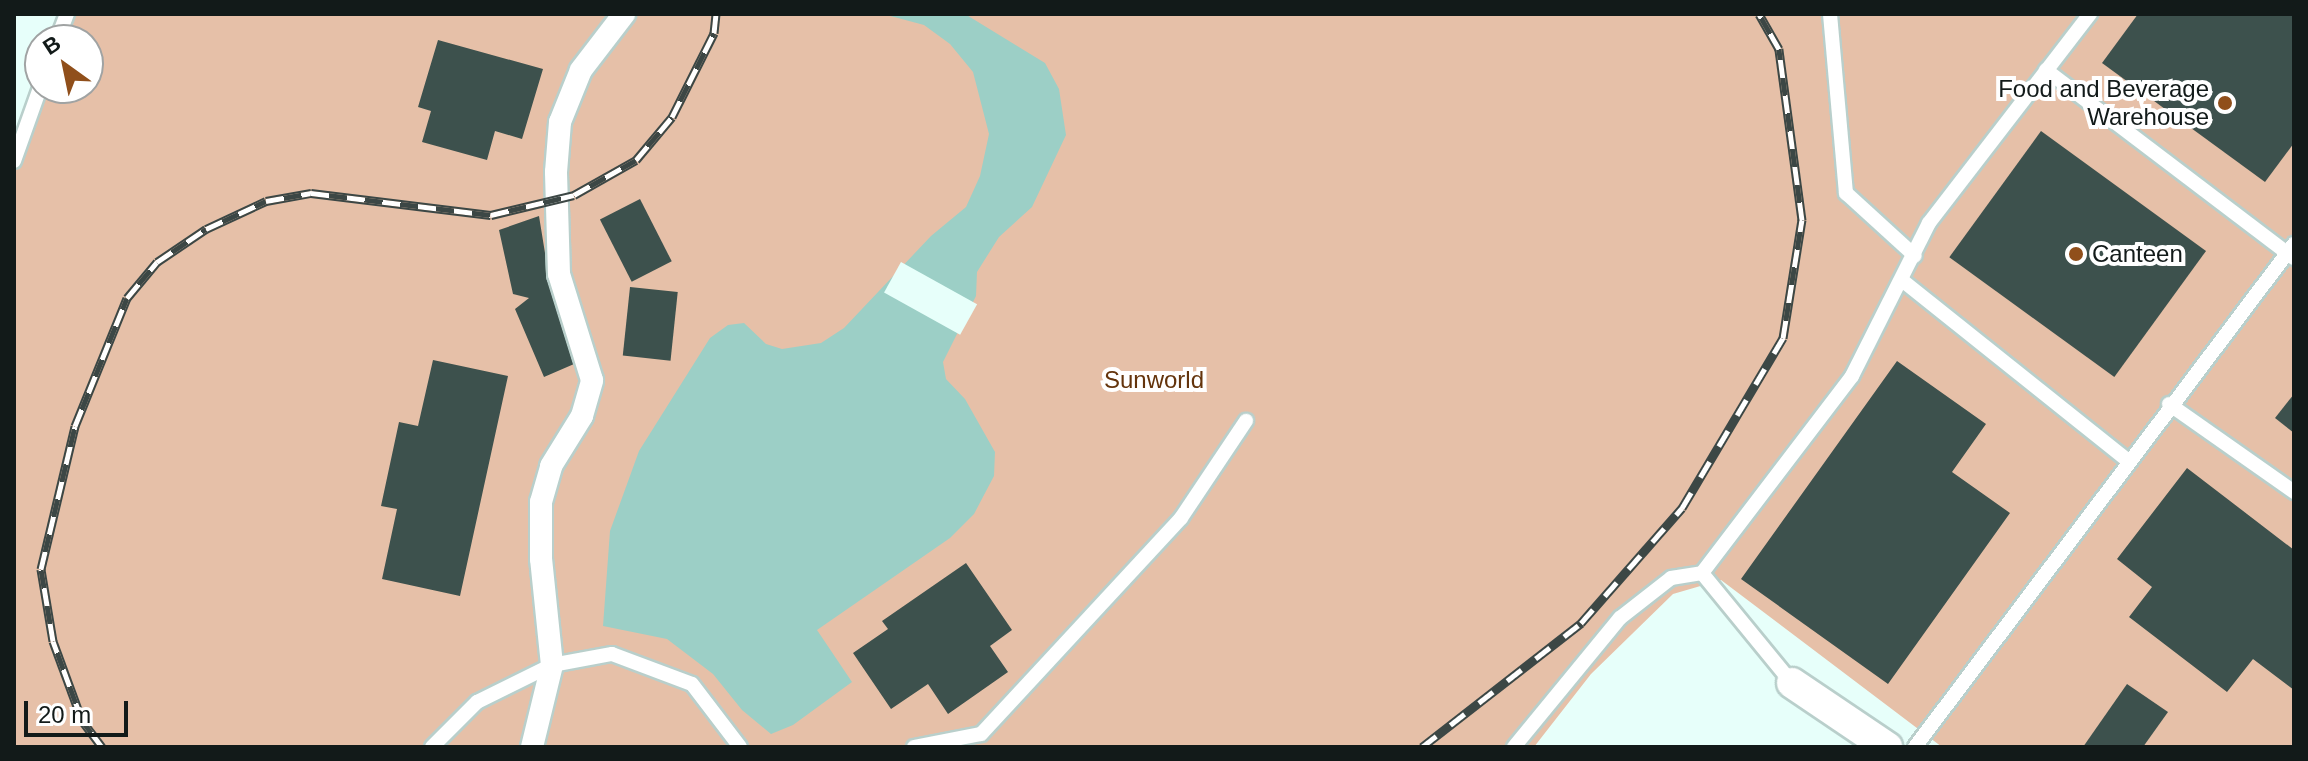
<!DOCTYPE html>
<html>
<head>
<meta charset="utf-8">
<style>
  body { margin:0 }
  #map { position:relative; width:2308px; height:761px; overflow:hidden; background:#e7fffa; font-family:Arial,sans-serif }
  div>[style] { position:absolute }
  .green>* { inset:0; background:#e6c0a8 }
  .water>* { inset:0; background:#9ccfc6 }
  .pier>* { inset:0; background:#e7fffa; transform-origin:0 0 }
  .building>* { inset:0; background:#3d514d; transform-origin:0 0 }
  .roads { filter:drop-shadow(2px 0 #b9cfcb) drop-shadow(-2px 0 #b9cfcb) drop-shadow(0 2px #b9cfcb) drop-shadow(0 -2px #b9cfcb) }
  .service>* { height:14px; margin:-7px; padding:0 7px; transform-origin:7px; border-radius:7px; background:#fff }
  .pedestrian>* { height:22px; margin:-11px; padding:0 11px; transform-origin:11px; border-radius:11px; background:#fff }
  .minor>* { height:30px; margin:-15px; padding:0 15px; transform-origin:15px; border-radius:15px; background:#fff }
  .rail>* { height:9px; margin-top:-4.5px; transform-origin:0; background:repeating-linear-gradient(90deg,#fff 0 18px,#3c4745 0 36px); box-sizing:border-box; border-block:2px solid #3c4745 }
  .dots>* { width:22px; height:22px; translate:-50% -50%; box-sizing:border-box; border:4px solid #fff; border-radius:50% }
  span { translate:-50% -50%; white-space:nowrap; text-align:center; line-height:1.15; -webkit-text-stroke:8px #fff; paint-order:stroke }
  .poi-label { font-size:24px; color:#121a19 }
  .right { translate:-100% -50%; text-align:right }
  .left { translate:0 -50%; text-align:left }
  .park-label { font-size:24px; color:#64340c }
  .frame { position:absolute; inset:0; border:16px solid #121a19; pointer-events:none }
  .north { position:absolute; left:24px; top:24px; width:80px; height:80px; box-sizing:border-box; background:#fff; border:2px solid #a0a3a3; border-radius:50%; rotate:327deg; font-size:22px; font-weight:700; line-height:32px; text-align:center; color:#121a19 }
  .north::after { content:''; display:block; margin:auto; width:28px; height:36px; background:#904f1b; clip-path:polygon(50% 0,100% 100%,50% 72%,0 100%) }
  .scale { position:absolute; left:24px; top:701px; width:104px; height:36px; box-sizing:border-box; border:4px solid #121a19; border-top:0; padding-left:10px; font-size:24px; line-height:28px; white-space:nowrap; color:#121a19; -webkit-text-stroke:6px #fff; paint-order:stroke }
</style>
</head>
<body>
<div id="map">
  <div class="green">
    <div style="clip-path:polygon(61px 14px,2294px 14px,2294px 747px,1942px 747px,1721px 580px,1673px 594px,1591px 674px,1534px 747px,14px 747px,14px 154px,40px 77px,40px 88px,88px 88px,88px 40px,52px 40px)"></div>
  </div>
  <div class="water">
    <div style="clip-path:polygon(883px 14px,965px 14px,1045px 63px,1059px 89px,1066px 135px,1032px 207px,999px 237px,977px 272px,976px 296px,943px 362px,946px 379px,965px 399px,995px 452px,994px 476px,974px 514px,950px 538px,817px 630px,852px 682px,793px 725px,771px 734px,742px 710px,713px 674px,667px 639px,603px 626px,610px 531px,639px 451px,710px 338px,728px 325px,744px 323px,766px 344px,782px 349px,821px 343px,844px 328px,931px 236px,966px 207px,980px 176px,989px 134px,973px 72px,950px 44px,924px 25px)"></div>
  </div>
  <div class="pier">
    <div style="left:901px;top:262px;width:87px;height:35px;rotate:29deg"></div>
  </div>
  <div class="building">
    <div style="clip-path:polygon(2138px 14px,2294px 14px,2294px 143px,2265px 182px,2102px 63px)"></div>
    <div style="clip-path:polygon(438px 40px,543px 69px,522px 139px,495px 131px,487px 160px,422px 142px,431px 111px,418px 107px)"></div>
    <div style="left:2041px;top:131px;width:204px;height:156px;rotate:36deg"></div>
    <div style="left:640px;top:199px;width:70px;height:45px;rotate:63deg"></div>
    <div style="clip-path:polygon(539px 216px,551px 290px,581px 361px,544px 377px,515px 309px,529px 298px,513px 294px,499px 230px)"></div>
    <div style="left:630px;top:287px;width:48px;height:69px;rotate:6deg"></div>
    <div style="clip-path:polygon(433px 360px,508px 376px,460px 596px,382px 579px,397px 509px,381px 506px,399px 422px,418px 426px)"></div>
    <div style="clip-path:polygon(1897px 361px,1986px 424px,1952px 472px,2010px 513px,1888px 684px,1741px 579px)"></div>
    <div style="clip-path:polygon(2294px 394px,2294px 433px,2275px 418px)"></div>
    <div style="clip-path:polygon(2187px 468px,2294px 550px,2294px 690px,2253px 659px,2227px 692px,2129px 617px,2152px 587px,2117px 559px)"></div>
    <div style="clip-path:polygon(966px 563px,1012px 630px,990px 646px,1008px 672px,948px 714px,928px 684px,891px 709px,853px 653px,888px 629px,882px 621px)"></div>
    <div style="clip-path:polygon(2127px 684px,2168px 712px,2143px 747px,2083px 747px)"></div>
  </div>
  <div class="roads">
    <div class="service">
      <div style="left:1830px;top:14px;width:180px;rotate:84.9deg"></div>
      <div style="left:1846px;top:193px;width:93px;rotate:42.4deg"></div>
      <div style="left:57px;top:40px;width:28px;rotate:-69deg"></div>
      <div style="left:2046px;top:70px;width:311px;rotate:37.2deg"></div>
      <div style="left:14px;top:161px;width:77px;rotate:-70.4deg"></div>
      <div style="left:1903px;top:281px;width:287px;rotate:38.6deg"></div>
      <div style="left:2169px;top:404px;width:153px;rotate:35.1deg"></div>
      <div style="left:1792px;top:683px;width:142px;rotate:-129.3deg"></div>
      <div style="left:1702px;top:573px;width:248px;rotate:-52.7deg"></div>
      <div style="left:1852px;top:376px;width:171px;rotate:-63.3deg"></div>
      <div style="left:1929px;top:223px;width:264px;rotate:-52.4deg"></div>
      <div style="left:432px;top:747px;width:64px;rotate:-45deg"></div>
      <div style="left:477px;top:702px;width:84px;rotate:-26.3deg"></div>
      <div style="left:552px;top:665px;width:61px;rotate:-10.4deg"></div>
      <div style="left:612px;top:654px;width:85px;rotate:20.6deg"></div>
      <div style="left:692px;top:684px;width:79px;rotate:52.7deg"></div>
      <div style="left:914px;top:747px;width:68px;rotate:-11deg"></div>
      <div style="left:981px;top:734px;width:294px;rotate:-47.2deg"></div>
      <div style="left:1181px;top:518px;width:117px;rotate:-56.2deg"></div>
      <div style="left:1514px;top:747px;width:167px;rotate:-50.6deg"></div>
      <div style="left:1620px;top:618px;width:65px;rotate:-38.1deg"></div>
      <div style="left:1671px;top:578px;width:31px;rotate:-9deg"></div>
      <div style="left:1915px;top:747px;width:630px;rotate:-53deg"></div>
    </div>
    <div class="pedestrian">
      <div style="left:532px;top:747px;width:84px;rotate:-76.3deg"></div>
      <div style="left:552px;top:665px;width:107px;rotate:-95.9deg"></div>
      <div style="left:541px;top:559px;width:57px;rotate:-90deg"></div>
      <div style="left:541px;top:502px;width:37px;rotate:-74deg"></div>
      <div style="left:551px;top:466px;width:59px;rotate:-58.2deg"></div>
      <div style="left:582px;top:416px;width:37px;rotate:-74deg"></div>
      <div style="left:592px;top:380px;width:111px;rotate:-107.3deg"></div>
      <div style="left:559px;top:274px;width:102px;rotate:-91.7deg"></div>
      <div style="left:556px;top:172px;width:50px;rotate:-85.4deg"></div>
      <div style="left:560px;top:122px;width:56px;rotate:-68deg"></div>
      <div style="left:581px;top:70px;width:71px;rotate:-52.5deg"></div>
    </div>
    <div class="minor">
      <div style="left:1792px;top:683px;width:115px;rotate:34deg"></div>
    </div>
  </div>
  <div class="rail">
    <div style="left:102px;top:747px;width:34px;rotate:-127deg"></div>
    <div style="left:82px;top:720px;width:84px;rotate:-110.2deg"></div>
    <div style="left:53px;top:641px;width:73px;rotate:-99.5deg"></div>
    <div style="left:41px;top:569px;width:147px;rotate:-76.6deg"></div>
    <div style="left:75px;top:426px;width:138px;rotate:-67.9deg"></div>
    <div style="left:127px;top:298px;width:47px;rotate:-50.2deg"></div>
    <div style="left:157px;top:262px;width:59px;rotate:-34deg"></div>
    <div style="left:206px;top:229px;width:66px;rotate:-25deg"></div>
    <div style="left:266px;top:201px;width:46px;rotate:-10.1deg"></div>
    <div style="left:311px;top:193px;width:181px;rotate:7deg"></div>
    <div style="left:491px;top:215px;width:85px;rotate:-13.5deg"></div>
    <div style="left:574px;top:195px;width:71px;rotate:-29.4deg"></div>
    <div style="left:636px;top:160px;width:56px;rotate:-50.1deg"></div>
    <div style="left:672px;top:117px;width:94px;rotate:-63.4deg"></div>
    <div style="left:714px;top:33px;width:19px;rotate:-84deg"></div>
    <div style="left:1422px;top:747px;width:202px;rotate:-37.9deg"></div>
    <div style="left:1581px;top:623px;width:153px;rotate:-48.7deg"></div>
    <div style="left:1682px;top:508px;width:198px;rotate:-59.3deg"></div>
    <div style="left:1783px;top:338px;width:120px;rotate:-80.9deg"></div>
    <div style="left:1802px;top:220px;width:173px;rotate:-97.7deg"></div>
    <div style="left:1779px;top:49px;width:40px;rotate:-119.7deg"></div>
  </div>
  <div class="dots">
    <div style="left:2225px;top:103px;background:#904f1b"></div>
    <div style="left:2076px;top:254px;background:#904f1b"></div>
  </div>
  <div class="poi-label">
    <span class="right" style="left:2209px;top:103px">Food and Beverage<br>Warehouse</span>
    <span class="left" style="left:2092px;top:254px">Canteen</span>
  </div>
  <div class="park-label">
    <span style="left:1154px;top:380px">Sunworld</span>
  </div>
  <div class="frame"></div>
  <div class="north">B</div>
  <div class="scale">20 m</div>
</div>
</body>
</html>
